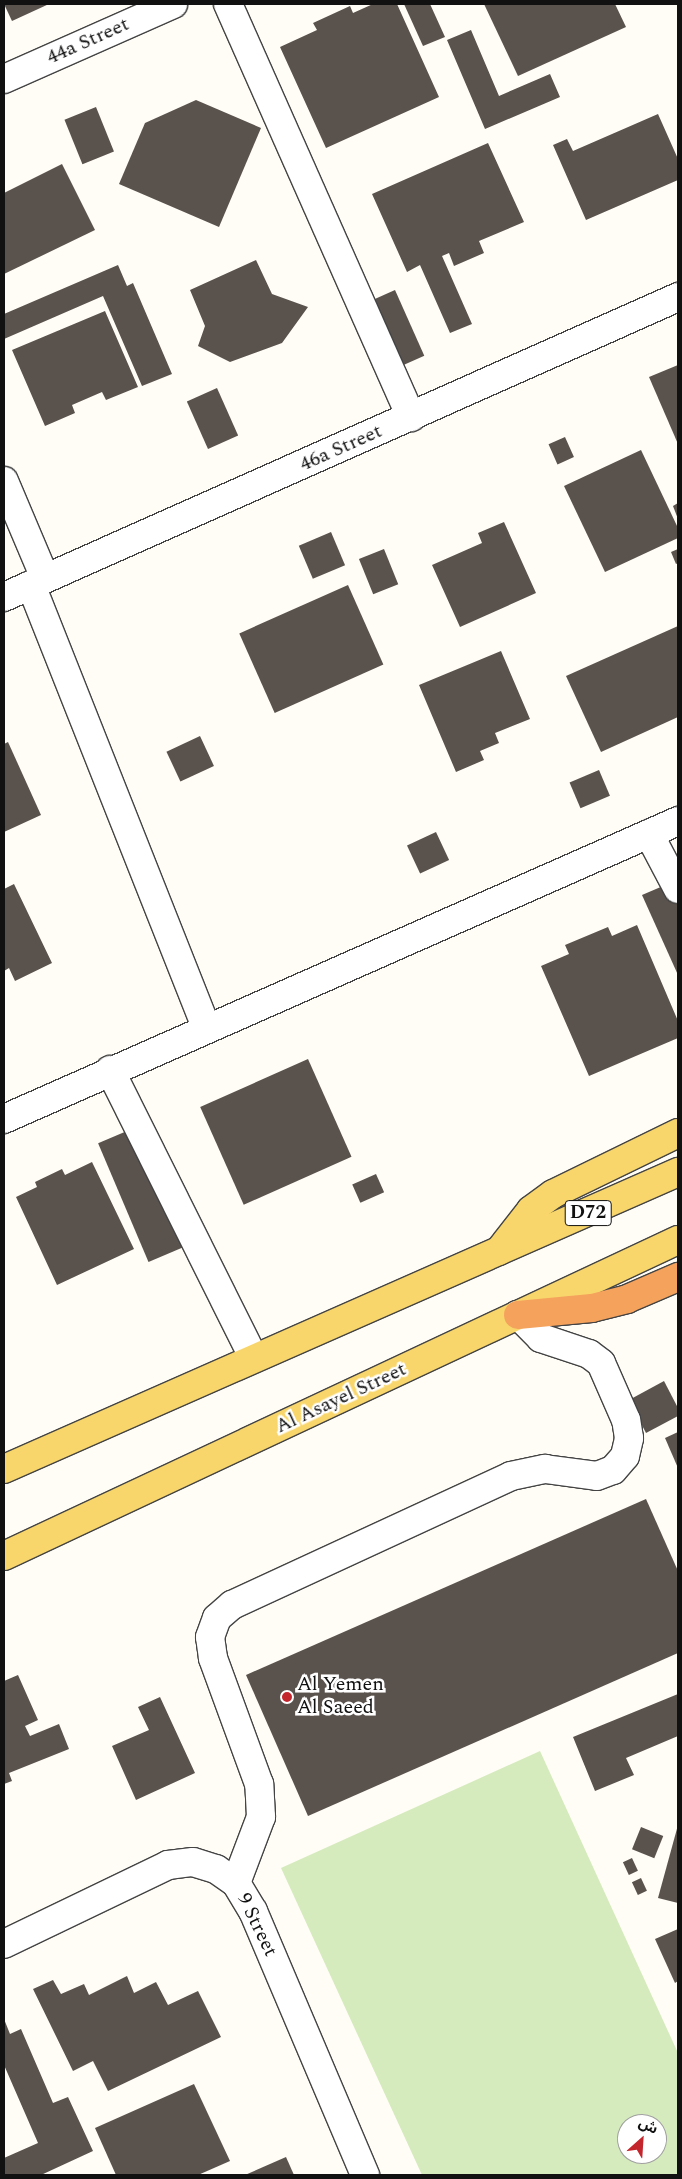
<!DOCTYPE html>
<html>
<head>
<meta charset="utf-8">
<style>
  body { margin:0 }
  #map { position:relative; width:682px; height:2179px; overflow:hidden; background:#fffdf5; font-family:Spectral,"Noto Sans Arabic",serif }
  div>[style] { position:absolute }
  .green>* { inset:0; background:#d5ebbd }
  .building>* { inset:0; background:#5a524d; transform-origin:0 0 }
  .roads { filter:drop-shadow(1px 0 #444) drop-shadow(-1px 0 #444) drop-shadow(0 1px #444) drop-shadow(0 -1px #444) }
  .minor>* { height:28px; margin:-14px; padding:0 14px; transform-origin:14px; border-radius:14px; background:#fff }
  .major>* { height:28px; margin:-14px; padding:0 14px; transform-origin:14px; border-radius:14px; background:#f9d66b }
  .highway>* { height:28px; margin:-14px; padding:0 14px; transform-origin:14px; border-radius:14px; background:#f5a25d }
  .dots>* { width:14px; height:14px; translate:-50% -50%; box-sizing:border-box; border:2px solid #fff; border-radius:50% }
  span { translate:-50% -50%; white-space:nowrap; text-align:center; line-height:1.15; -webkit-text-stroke:5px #fff; paint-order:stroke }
  .shield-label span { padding:1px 4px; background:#fff; border:1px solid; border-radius:4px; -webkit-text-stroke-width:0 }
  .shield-label { font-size:19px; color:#111; font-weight:700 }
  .street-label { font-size:20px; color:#111 }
  .poi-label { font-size:20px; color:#111 }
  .left { translate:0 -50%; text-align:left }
  .frame { position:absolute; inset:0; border:5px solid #111; pointer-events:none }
  .north { position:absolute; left:617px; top:2114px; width:50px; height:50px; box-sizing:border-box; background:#fff; border:1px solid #a0a0a0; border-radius:50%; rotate:26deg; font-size:14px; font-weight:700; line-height:20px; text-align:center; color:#111 }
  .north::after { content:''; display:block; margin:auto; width:18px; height:22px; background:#c4262e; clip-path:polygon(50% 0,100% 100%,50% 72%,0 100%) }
</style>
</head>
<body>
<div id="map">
  <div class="green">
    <div style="clip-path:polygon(evenodd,540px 1751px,678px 2053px,678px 2175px,422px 2175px,281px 1868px,540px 1751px,627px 2124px,657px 2124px,657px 2154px,627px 2154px,627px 2124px)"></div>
  </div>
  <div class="building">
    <div style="clip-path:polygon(4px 4px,49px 4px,12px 21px)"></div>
    <div style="clip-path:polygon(373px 4px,397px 4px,439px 97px,326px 148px,280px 47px,317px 30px,313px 23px,350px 6px,353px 13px)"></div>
    <div style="clip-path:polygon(404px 4px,430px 4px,445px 37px,423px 46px)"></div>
    <div style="clip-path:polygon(484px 4px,615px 4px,626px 27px,518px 76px)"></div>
    <div style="clip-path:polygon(471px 30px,499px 96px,550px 74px,560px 97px,485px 129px,447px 40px)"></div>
    <div style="clip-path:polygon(196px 100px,261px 128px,219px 227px,119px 184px,145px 123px)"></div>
    <div style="left:96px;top:107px;width:48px;height:34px;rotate:68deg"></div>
    <div style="clip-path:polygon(658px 114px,678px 159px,678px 180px,586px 220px,553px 145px,567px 139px,573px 151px)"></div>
    <div style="clip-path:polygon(488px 143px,524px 222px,479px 241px,484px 253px,454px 266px,449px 253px,442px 256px,472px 324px,450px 333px,420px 265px,407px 272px,372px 194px)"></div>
    <div style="clip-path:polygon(62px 164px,95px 230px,4px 274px,4px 193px)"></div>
    <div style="clip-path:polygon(256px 260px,272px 294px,308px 307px,282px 343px,230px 362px,198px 346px,205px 326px,190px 290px)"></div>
    <div style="clip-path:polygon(118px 265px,127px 286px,133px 283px,172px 374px,142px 386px,103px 296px,4px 339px,4px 314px)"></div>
    <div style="left:395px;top:290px;width:72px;height:27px;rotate:66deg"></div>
    <div style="clip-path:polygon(105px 311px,138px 387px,106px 400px,102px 392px,72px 405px,75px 413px,45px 426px,12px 350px)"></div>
    <div style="clip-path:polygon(678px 365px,678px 444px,649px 377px)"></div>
    <div style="left:217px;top:388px;width:52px;height:33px;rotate:66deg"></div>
    <div style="left:565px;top:437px;width:22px;height:18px;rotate:66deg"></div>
    <div style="clip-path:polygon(641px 450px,678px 528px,678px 538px,605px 572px,564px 486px)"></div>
    <div style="clip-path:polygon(678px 503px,678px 519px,673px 506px)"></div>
    <div style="clip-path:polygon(504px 522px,536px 593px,460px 627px,432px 565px,482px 543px,478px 533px)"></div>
    <div style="left:331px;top:532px;width:36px;height:35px;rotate:67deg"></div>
    <div style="left:384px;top:549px;width:38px;height:27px;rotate:68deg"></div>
    <div style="clip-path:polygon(678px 549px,678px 563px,676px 564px,671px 552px)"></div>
    <div style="left:348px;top:585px;width:87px;height:119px;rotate:66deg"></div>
    <div style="clip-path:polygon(678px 626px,678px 717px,601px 752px,566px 676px)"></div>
    <div style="clip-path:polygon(501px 651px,530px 719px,495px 733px,499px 743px,480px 751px,484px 760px,456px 772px,419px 685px)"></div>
    <div style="left:200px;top:736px;width:33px;height:37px;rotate:65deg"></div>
    <div style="clip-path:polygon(8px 742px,41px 815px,4px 832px,4px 744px)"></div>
    <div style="left:599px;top:770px;width:28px;height:32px;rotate:67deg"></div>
    <div style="left:436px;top:832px;width:31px;height:32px;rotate:65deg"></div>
    <div style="clip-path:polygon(670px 883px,678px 900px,678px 975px,642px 895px)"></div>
    <div style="clip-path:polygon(14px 884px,52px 963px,15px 981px,9px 968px,4px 971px,4px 889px)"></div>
    <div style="clip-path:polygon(637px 925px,678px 1021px,678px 1038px,589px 1076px,541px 966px,569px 954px,565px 945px,608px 927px,612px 936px)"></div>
    <div style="left:308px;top:1059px;width:107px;height:118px;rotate:66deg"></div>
    <div style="left:134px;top:1128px;width:129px;height:39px;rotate:67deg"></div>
    <div style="clip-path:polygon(92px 1162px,134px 1249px,57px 1285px,16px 1197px,37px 1187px,35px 1182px,62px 1169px,65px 1175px)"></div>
    <div style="left:376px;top:1174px;width:20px;height:26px;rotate:66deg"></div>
    <div style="clip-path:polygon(664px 1381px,678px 1408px,678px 1416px,646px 1433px,629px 1400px)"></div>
    <div style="clip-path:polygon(678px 1432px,678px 1468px,665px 1438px)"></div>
    <div style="clip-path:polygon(646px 1499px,678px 1571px,678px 1653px,308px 1816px,246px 1675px)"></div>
    <div style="clip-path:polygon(18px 1675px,38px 1720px,25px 1726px,30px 1736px,59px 1724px,69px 1749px,9px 1773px,12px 1781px,4px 1784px,4px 1681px)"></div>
    <div style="clip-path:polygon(678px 1694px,678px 1736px,626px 1758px,634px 1775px,595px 1791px,573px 1737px)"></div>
    <div style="clip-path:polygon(160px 1697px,195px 1773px,136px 1800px,112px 1746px,149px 1730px,138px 1707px)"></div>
    <div style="clip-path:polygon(678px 1825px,678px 1903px,658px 1898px)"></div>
    <div style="left:641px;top:1827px;width:24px;height:24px;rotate:22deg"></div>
    <div style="left:632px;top:1858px;width:14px;height:10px;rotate:65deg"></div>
    <div style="left:641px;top:1878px;width:14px;height:10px;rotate:65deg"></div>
    <div style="clip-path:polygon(678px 1929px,678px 1981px,675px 1983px,655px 1939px)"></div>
    <div style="clip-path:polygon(127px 1976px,134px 1993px,156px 1982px,168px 2005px,198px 1991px,221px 2037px,108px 2091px,93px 2061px,73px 2071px,33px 1989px,53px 1980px,61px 1994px,84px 1984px,89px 1995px)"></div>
    <div style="clip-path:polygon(4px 2019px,10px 2034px,21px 2029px,53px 2103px,68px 2097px,93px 2151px,41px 2175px,4px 2175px,4px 2158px,38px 2143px,4px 2065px)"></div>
    <div style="clip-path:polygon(194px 2084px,230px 2161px,198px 2175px,116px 2175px,95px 2128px)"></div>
    <div style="clip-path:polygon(286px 2157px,294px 2175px,245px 2175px)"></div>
  </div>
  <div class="roads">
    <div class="minor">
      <div style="left:228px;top:4px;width:452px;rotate:66.1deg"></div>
      <div style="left:4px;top:79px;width:185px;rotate:-23.9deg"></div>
      <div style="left:4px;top:481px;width:105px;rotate:67.1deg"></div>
      <div style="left:31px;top:585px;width:475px;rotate:68.4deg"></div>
      <div style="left:4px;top:597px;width:738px;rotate:-23.99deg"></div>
      <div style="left:649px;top:834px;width:62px;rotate:62.2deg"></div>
      <div style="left:110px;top:1070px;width:321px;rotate:63.5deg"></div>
      <div style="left:4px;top:1119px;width:737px;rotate:-23.85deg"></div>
      <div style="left:236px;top:1883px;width:71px;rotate:-69.3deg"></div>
      <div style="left:261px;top:1817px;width:33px;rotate:-93deg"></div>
      <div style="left:259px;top:1784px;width:134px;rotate:-110.1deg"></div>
      <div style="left:213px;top:1658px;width:21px;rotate:-98deg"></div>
      <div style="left:210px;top:1637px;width:20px;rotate:-70deg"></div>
      <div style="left:217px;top:1618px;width:20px;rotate:-41deg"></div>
      <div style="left:232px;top:1605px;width:307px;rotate:-24.8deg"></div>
      <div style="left:511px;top:1476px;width:35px;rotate:-12deg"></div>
      <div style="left:545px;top:1469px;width:52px;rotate:7.7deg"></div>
      <div style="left:597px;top:1476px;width:17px;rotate:-21deg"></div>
      <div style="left:613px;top:1470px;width:18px;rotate:-49deg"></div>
      <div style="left:625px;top:1456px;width:18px;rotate:-77deg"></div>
      <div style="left:629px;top:1438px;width:18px;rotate:-99deg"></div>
      <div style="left:626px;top:1420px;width:62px;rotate:-113.7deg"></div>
      <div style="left:601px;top:1363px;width:15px;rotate:-143deg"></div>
      <div style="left:589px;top:1354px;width:51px;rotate:-161.6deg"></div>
      <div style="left:541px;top:1338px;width:33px;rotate:-135deg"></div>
      <div style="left:4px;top:1944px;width:182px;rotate:-25.7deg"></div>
      <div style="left:168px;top:1865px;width:25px;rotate:-7deg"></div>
      <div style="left:193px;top:1862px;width:24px;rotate:17deg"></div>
      <div style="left:216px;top:1869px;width:24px;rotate:35deg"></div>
      <div style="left:236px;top:1883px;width:33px;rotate:59deg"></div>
      <div style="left:253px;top:1911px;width:287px;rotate:67deg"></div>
    </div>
    <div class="major">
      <div style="left:499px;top:1251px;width:52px;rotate:-52deg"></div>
      <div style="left:531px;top:1210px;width:27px;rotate:-36deg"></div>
      <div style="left:553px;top:1194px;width:139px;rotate:-26deg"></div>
      <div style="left:4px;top:1469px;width:737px;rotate:-23.78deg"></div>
      <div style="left:4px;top:1556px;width:744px;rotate:-25.12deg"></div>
    </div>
    <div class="highway">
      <div style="left:518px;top:1315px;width:74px;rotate:-5.4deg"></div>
      <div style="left:592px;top:1308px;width:36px;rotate:-14deg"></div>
      <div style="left:627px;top:1299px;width:56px;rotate:-23.3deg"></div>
    </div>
  </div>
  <div class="dots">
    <div style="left:287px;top:1697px;background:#c4262e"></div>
  </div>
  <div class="shield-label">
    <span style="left:588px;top:1213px">D72</span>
  </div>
  <div class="street-label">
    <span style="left:88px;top:41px;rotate:-24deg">44a Street</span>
    <span style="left:341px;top:448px;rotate:-24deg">46a Street</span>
    <span style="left:341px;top:1398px;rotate:-25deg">Al Asayel Street</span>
    <span style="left:257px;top:1925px;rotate:64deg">9 Street</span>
  </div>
  <div class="poi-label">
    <span class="left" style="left:297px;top:1696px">Al Yemen<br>Al Saeed</span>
  </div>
  <div class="frame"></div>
  <div class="north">ش</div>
</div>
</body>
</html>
